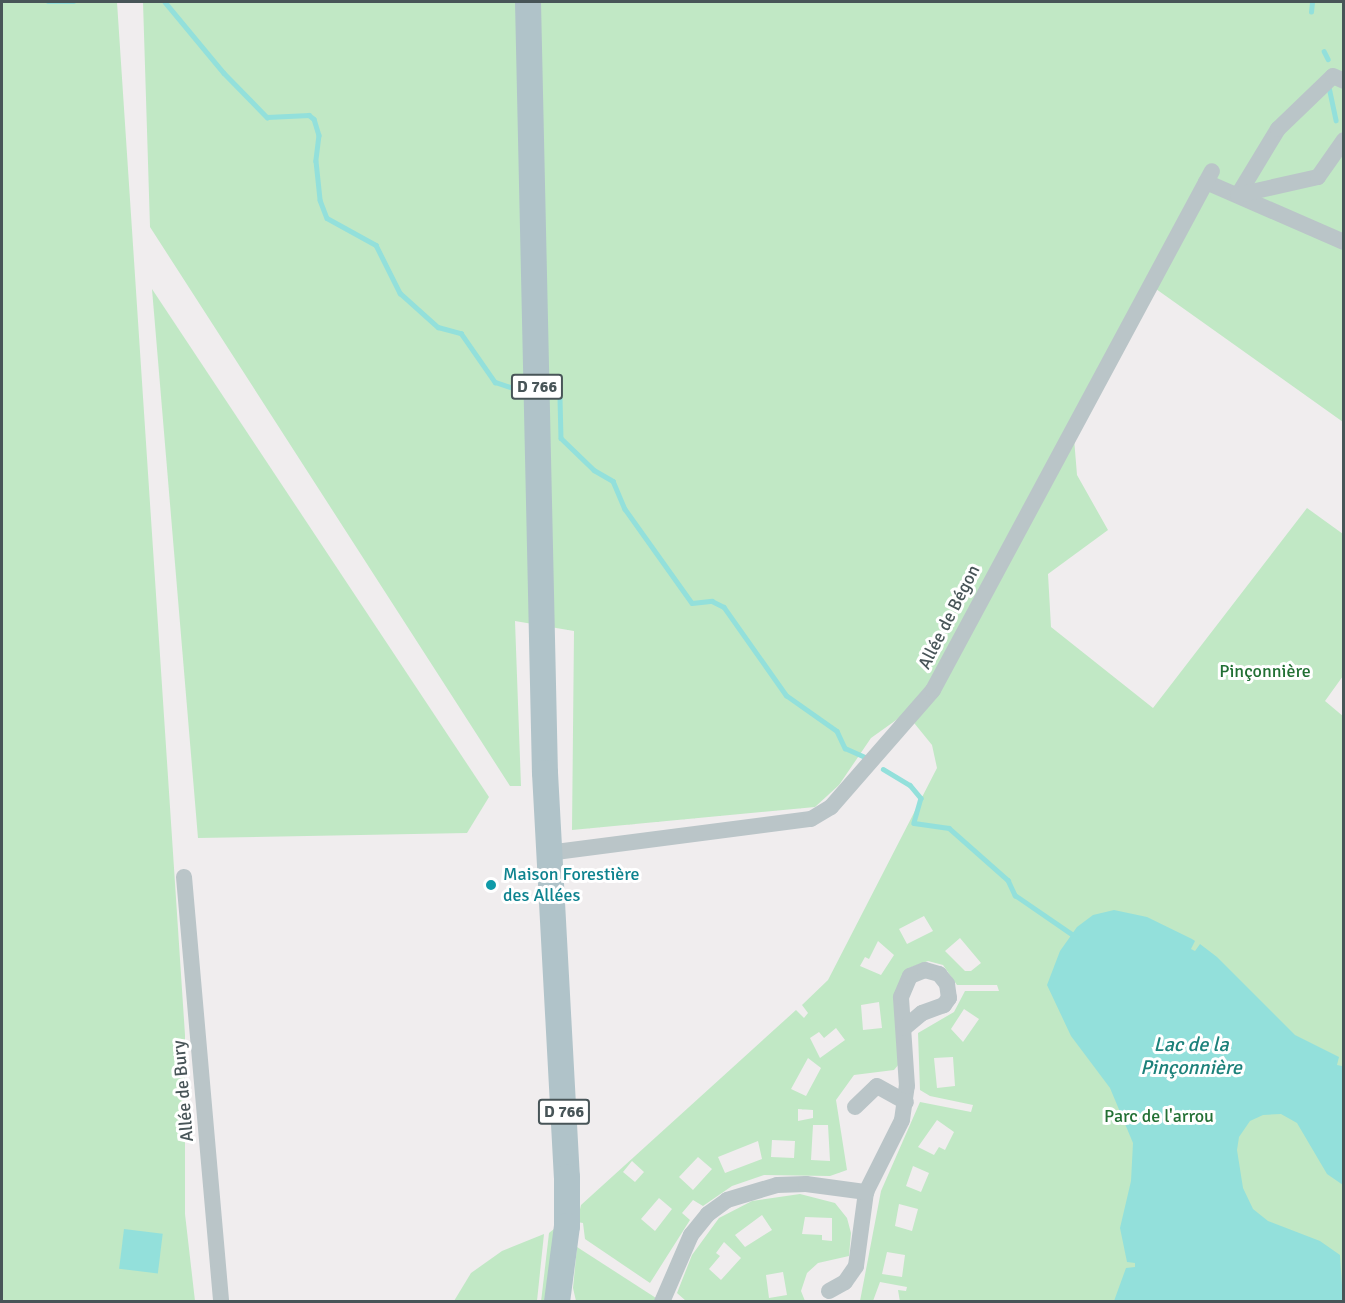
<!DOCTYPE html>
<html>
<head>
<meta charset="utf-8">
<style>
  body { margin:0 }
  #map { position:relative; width:1345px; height:1303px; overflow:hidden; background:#f0edee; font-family:Signika,sans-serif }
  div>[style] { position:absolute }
  .green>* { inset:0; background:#c1e8c5 }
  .water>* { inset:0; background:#93e0db; transform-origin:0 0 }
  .stream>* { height:4.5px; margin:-2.25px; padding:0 2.25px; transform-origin:2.25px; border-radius:2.25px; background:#93e0db }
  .street>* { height:16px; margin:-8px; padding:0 8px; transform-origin:8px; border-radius:8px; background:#bac5c8 }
  .primary>* { height:26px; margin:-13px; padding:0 13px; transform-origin:13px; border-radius:13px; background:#b0c3c9 }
  .dots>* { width:16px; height:16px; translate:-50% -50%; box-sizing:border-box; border:3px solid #fff; border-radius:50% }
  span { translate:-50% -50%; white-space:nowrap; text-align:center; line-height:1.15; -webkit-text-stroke:6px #fff; paint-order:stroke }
  .shield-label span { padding:2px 4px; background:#fff; border:2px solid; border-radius:4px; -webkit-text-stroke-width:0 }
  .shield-label { font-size:16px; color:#485558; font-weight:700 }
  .street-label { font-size:18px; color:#485558 }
  .park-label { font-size:18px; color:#227034 }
  .culture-label { font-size:18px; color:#0d838f }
  .left { translate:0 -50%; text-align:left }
  .water-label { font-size:20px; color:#1c817a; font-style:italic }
  .frame { position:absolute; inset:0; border:3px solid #485558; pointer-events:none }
</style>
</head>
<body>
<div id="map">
  <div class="green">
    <div style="clip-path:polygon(2px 2px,117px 2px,185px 1035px,185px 1214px,195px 1301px,2px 1302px)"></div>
    <div style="clip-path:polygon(evenodd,143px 2px,1343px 2px,1343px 422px,1149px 284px,1073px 426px,1077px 475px,1108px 530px,1048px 574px,1051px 627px,1153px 708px,1307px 508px,1343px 534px,1343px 676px,1325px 701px,1344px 717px,1343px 1301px,900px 1302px,898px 1290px,906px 1291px,907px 1287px,880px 1282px,873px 1301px,860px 1301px,881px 1191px,920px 1102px,971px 1112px,973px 1105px,930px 1096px,920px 1090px,918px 1033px,954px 1012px,965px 991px,999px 991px,997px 985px,957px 985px,943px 965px,928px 961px,909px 968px,899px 1064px,894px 1070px,854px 1075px,836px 1100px,847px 1170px,830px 1176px,764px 1175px,732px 1186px,703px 1206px,693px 1200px,682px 1213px,690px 1220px,650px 1283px,585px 1239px,583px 1223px,577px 1222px,581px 1205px,796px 1010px,804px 1018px,808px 1013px,802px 1005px,828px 980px,937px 768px,932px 745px,906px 713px,871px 738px,839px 785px,815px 807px,572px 830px,574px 631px,515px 621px,521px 786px,510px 786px,150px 227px,143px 2px,924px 916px,933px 931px,907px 944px,899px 929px,924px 916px,143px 2px,960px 938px,981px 963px,971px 971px,965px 971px,945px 951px,960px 938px,143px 2px,878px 941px,894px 955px,881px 975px,860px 966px,865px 957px,869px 959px,878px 941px,143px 2px,879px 1002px,882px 1028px,863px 1030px,861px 1005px,879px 1002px,143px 2px,964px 1009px,979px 1019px,963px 1042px,951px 1029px,964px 1009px,143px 2px,836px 1028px,845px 1040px,820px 1058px,810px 1038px,819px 1032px,824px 1038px,836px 1028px,143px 2px,953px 1057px,955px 1086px,937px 1088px,934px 1058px,953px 1057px,143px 2px,808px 1058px,821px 1068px,806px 1096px,791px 1089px,808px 1058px,143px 2px,798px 1109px,813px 1110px,813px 1118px,798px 1121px,798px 1109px,143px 2px,937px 1120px,954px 1132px,945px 1150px,939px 1147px,934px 1155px,918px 1147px,937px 1120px,143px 2px,813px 1125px,828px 1125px,830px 1161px,811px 1160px,813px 1125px,143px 2px,772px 1140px,795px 1141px,794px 1158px,771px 1157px,772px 1140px,143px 2px,758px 1141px,762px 1159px,725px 1173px,718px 1157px,758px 1141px,143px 2px,698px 1157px,712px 1169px,693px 1190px,679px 1177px,698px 1157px,143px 2px,632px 1161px,644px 1172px,635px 1182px,623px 1172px,632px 1161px,143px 2px,913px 1166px,929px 1173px,921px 1192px,906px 1186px,913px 1166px,143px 2px,659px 1198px,672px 1209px,655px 1231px,641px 1219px,659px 1198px,143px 2px,899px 1204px,918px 1209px,912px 1231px,895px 1226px,899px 1204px,143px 2px,887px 1252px,905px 1255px,902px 1277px,882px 1274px,887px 1252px)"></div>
    <div style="clip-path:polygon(152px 289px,489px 797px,467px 833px,198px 838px)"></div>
    <div style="clip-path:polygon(evenodd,800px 1194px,835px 1203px,847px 1218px,851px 1233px,849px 1256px,818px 1263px,807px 1273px,801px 1291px,805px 1301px,686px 1301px,677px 1293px,692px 1255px,719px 1218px,752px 1201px,800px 1194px,762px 1215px,772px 1230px,745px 1247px,735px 1235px,762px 1215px,800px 1194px,805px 1217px,832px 1218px,832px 1241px,822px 1240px,822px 1235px,802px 1234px,805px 1217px,800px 1194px,724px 1242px,741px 1258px,721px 1280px,709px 1269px,720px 1256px,716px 1253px,724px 1242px,800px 1194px,783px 1272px,787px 1295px,769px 1298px,766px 1275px,783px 1272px)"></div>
    <div style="clip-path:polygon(554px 1229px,553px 1301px,541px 1302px,549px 1233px)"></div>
    <div style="clip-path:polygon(544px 1234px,537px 1301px,454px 1301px,471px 1273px,502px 1251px)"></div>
    <div style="clip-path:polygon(577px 1247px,656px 1298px,654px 1302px,576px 1301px,573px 1288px)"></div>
  </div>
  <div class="water">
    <div style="clip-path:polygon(1114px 910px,1147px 917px,1192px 939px,1195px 941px,1191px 949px,1195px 951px,1200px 944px,1217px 957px,1295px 1035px,1339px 1057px,1337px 1065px,1342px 1066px,1343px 1061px,1343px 1185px,1327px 1174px,1297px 1123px,1281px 1114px,1263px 1115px,1250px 1121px,1239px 1137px,1237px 1150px,1243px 1188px,1253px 1209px,1268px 1221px,1320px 1241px,1340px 1255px,1343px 1301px,1114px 1301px,1126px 1268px,1135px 1267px,1135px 1263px,1127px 1262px,1120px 1228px,1131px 1181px,1133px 1143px,1110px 1088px,1071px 1036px,1047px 985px,1060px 951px,1077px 927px,1093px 915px)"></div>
    <div style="left:124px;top:1229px;width:39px;height:40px;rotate:7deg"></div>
  </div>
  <div class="stream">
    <div style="left:48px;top:2px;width:26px"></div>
    <div style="left:165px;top:2px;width:92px;rotate:50.3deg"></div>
    <div style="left:224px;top:73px;width:62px;rotate:45.7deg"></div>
    <div style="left:267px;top:117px;width:42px;rotate:-2.7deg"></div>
    <div style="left:309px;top:115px;width:6px;rotate:39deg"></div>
    <div style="left:314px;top:119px;width:17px;rotate:73deg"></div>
    <div style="left:319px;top:135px;width:26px;rotate:97deg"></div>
    <div style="left:316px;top:161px;width:39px;rotate:84deg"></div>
    <div style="left:320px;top:200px;width:19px;rotate:69deg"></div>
    <div style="left:327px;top:218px;width:56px;rotate:28.9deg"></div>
    <div style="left:376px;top:245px;width:54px;rotate:63.4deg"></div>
    <div style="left:400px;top:293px;width:51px;rotate:41.8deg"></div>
    <div style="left:438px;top:327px;width:24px;rotate:15deg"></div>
    <div style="left:461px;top:333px;width:60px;rotate:55.2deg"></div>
    <div style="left:495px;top:382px;width:20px;rotate:18deg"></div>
    <div style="left:1311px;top:12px;width:10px;rotate:-84deg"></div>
    <div style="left:1324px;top:51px;width:9px;rotate:63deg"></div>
    <div style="left:1329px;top:87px;width:34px;rotate:78deg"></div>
    <div style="left:560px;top:398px;width:40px;rotate:88.6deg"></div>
    <div style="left:561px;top:438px;width:46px;rotate:44.1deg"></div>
    <div style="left:594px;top:470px;width:22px;rotate:30deg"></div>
    <div style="left:613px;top:481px;width:30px;rotate:67deg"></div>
    <div style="left:625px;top:509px;width:115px;rotate:54.5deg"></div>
    <div style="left:692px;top:603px;width:20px;rotate:-6deg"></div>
    <div style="left:712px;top:601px;width:13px;rotate:27deg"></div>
    <div style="left:724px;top:607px;width:108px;rotate:54.8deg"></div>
    <div style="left:786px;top:695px;width:62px;rotate:35.2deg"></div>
    <div style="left:837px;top:731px;width:19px;rotate:65deg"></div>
    <div style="left:845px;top:748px;width:24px;rotate:24deg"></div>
    <div style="left:883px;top:769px;width:31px;rotate:31deg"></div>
    <div style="left:910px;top:785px;width:17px;rotate:50deg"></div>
    <div style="left:921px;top:798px;width:26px;rotate:106deg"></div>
    <div style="left:914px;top:823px;width:35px;rotate:8deg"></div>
    <div style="left:949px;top:828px;width:79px;rotate:41.4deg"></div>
    <div style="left:1008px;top:880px;width:17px;rotate:65deg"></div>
    <div style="left:1015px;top:895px;width:74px;rotate:34.5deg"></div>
  </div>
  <div class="street">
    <div style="left:1206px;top:182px;width:150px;rotate:23.5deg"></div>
    <div style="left:1238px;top:195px;width:77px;rotate:-58.8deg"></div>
    <div style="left:1278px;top:129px;width:76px;rotate:-43.9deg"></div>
    <div style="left:1333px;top:76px;width:12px;rotate:24deg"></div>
    <div style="left:1238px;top:195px;width:82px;rotate:-12.7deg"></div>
    <div style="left:1318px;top:177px;width:45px;rotate:-54.9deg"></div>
    <div style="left:548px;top:853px;width:265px;rotate:-7.4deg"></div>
    <div style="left:811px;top:819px;width:23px;rotate:-31deg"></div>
    <div style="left:831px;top:807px;width:155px;rotate:-48.9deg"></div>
    <div style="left:933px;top:690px;width:589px;rotate:-61.74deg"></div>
    <div style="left:184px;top:877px;width:427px;rotate:85deg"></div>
    <div style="left:855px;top:1107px;width:30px;rotate:-44deg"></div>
    <div style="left:877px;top:1086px;width:33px;rotate:29deg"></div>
    <div style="left:829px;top:1291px;width:18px;rotate:-29deg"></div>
    <div style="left:845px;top:1282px;width:19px;rotate:-55deg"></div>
    <div style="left:856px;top:1266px;width:75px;rotate:-82.3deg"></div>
    <div style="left:866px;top:1192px;width:80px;rotate:-63.4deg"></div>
    <div style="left:902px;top:1120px;width:34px;rotate:-82deg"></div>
    <div style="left:907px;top:1086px;width:89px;rotate:-93.9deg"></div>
    <div style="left:901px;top:997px;width:23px;rotate:-67deg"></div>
    <div style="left:910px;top:976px;width:16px;rotate:-22deg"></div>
    <div style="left:925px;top:970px;width:15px;rotate:16deg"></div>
    <div style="left:939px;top:974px;width:13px;rotate:51deg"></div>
    <div style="left:947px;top:984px;width:14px;rotate:82deg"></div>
    <div style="left:949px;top:998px;width:9px;rotate:126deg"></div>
    <div style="left:944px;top:1005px;width:23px;rotate:160deg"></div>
    <div style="left:922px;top:1013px;width:23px;rotate:140deg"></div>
    <div style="left:662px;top:1302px;width:73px;rotate:-66.6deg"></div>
    <div style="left:691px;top:1235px;width:27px;rotate:-51deg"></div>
    <div style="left:708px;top:1214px;width:24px;rotate:-36deg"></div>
    <div style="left:727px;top:1200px;width:52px;rotate:-16.7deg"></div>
    <div style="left:777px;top:1185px;width:29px;rotate:-2deg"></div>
    <div style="left:806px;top:1184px;width:61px;rotate:7.6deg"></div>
  </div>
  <div class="primary">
    <div style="left:528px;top:2px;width:771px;rotate:88.74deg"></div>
    <div style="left:545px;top:773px;width:405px;rotate:86.9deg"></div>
    <div style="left:567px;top:1177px;width:49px;rotate:90deg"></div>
    <div style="left:567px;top:1226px;width:77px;rotate:97.5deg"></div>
  </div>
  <div class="dots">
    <div style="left:491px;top:885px;background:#0f9aa8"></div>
  </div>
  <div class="shield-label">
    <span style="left:537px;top:387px">D 766</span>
    <span style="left:564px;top:1112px">D 766</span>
  </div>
  <div class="street-label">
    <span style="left:949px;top:617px;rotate:-63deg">Allée de Bégon</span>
    <span style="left:183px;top:1091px;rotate:-95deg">Allée de Bury</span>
  </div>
  <div class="park-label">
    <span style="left:1265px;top:671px">Pinçonnière</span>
    <span style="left:1159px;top:1116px">Parc de l'arrou</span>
  </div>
  <div class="culture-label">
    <span class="left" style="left:503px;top:885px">Maison Forestière<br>des Allées</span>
  </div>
  <div class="water-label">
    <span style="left:1191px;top:1056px">Lac de la<br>Pinçonnière</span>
  </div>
  <div class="frame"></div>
</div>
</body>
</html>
